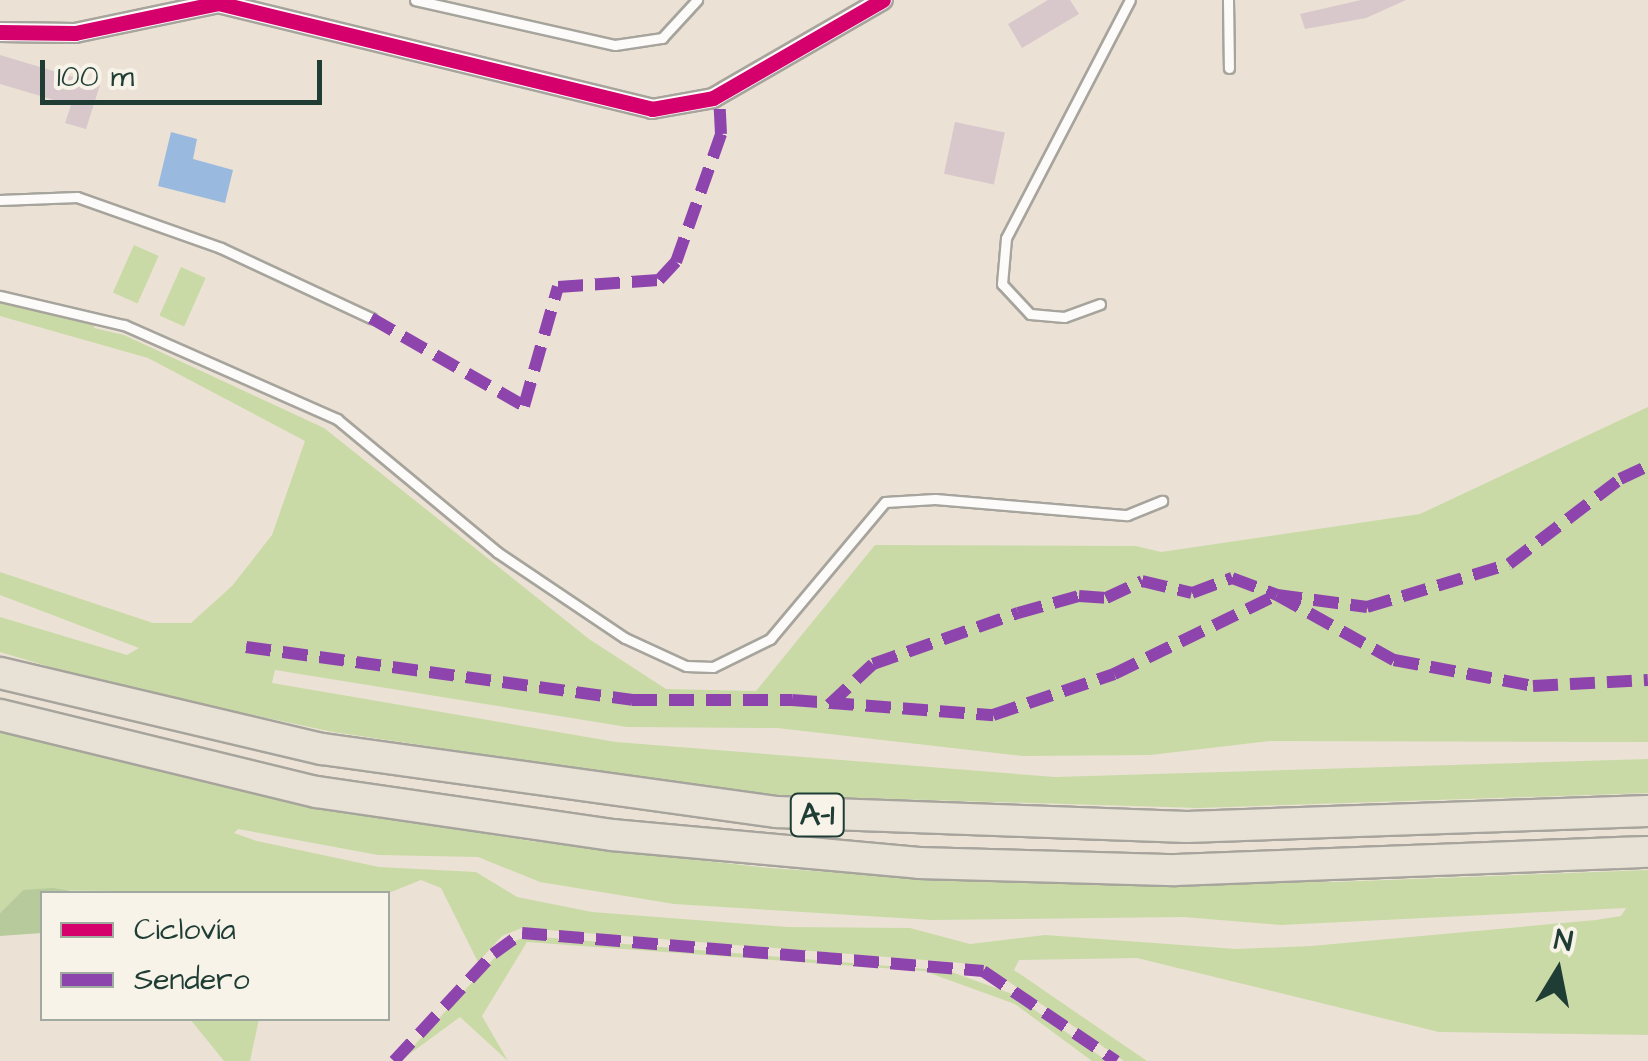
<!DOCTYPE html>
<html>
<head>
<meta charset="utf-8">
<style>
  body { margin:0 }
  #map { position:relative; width:1648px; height:1061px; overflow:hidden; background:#ebe2d5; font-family:"Architects Daughter",sans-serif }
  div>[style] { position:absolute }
  .green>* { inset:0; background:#c9daa6; transform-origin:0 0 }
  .forest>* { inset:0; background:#b6ca9c }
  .water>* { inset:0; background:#9ab9de }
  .building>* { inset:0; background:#d8c7cb; transform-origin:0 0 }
  .roads { filter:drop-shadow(2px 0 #a6a49c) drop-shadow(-2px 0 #a6a49c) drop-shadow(0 2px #a6a49c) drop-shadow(0 -2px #a6a49c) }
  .lane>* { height:9px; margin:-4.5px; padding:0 4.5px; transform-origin:4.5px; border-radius:4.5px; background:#fcfbf9 }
  .street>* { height:18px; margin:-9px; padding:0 9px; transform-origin:9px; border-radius:9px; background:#fcfbf9 }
  .highway>* { height:30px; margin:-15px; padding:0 15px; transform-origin:15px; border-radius:15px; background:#e8e1d5 }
  .quiet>* { height:12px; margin-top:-6px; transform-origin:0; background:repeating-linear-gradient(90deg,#8e44ad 0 25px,transparent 0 37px) }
  .cycleway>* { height:15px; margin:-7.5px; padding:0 7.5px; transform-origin:7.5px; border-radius:7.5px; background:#d6006c }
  span { translate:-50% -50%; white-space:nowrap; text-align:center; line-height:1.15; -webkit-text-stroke:8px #f7f3e8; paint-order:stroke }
  .shield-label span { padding:2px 8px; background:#f7f3e8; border:2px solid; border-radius:8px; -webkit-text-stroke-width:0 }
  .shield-label { font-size:32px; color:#1f3d34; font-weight:700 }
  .legend { position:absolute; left:40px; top:891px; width:350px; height:130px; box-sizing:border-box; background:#f7f3e8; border:2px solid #a1aaa0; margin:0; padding:12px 18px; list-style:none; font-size:30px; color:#1f3d34 }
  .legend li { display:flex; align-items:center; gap:20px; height:50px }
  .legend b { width:50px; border:2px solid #a1aaa0 }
  .north { position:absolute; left:1508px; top:921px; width:100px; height:100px; -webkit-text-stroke:8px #f7f3e8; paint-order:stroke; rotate:10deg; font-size:28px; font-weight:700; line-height:40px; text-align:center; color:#1f3d34 }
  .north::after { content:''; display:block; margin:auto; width:35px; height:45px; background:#1f3d34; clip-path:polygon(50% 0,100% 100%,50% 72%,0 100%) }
  .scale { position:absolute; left:40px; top:60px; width:282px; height:45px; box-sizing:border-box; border:5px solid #1f3d34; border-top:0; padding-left:12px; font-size:30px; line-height:35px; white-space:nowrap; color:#1f3d34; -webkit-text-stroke:8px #f7f3e8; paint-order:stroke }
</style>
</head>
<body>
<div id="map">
  <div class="green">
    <div style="left:134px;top:245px;width:27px;height:52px;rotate:24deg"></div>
    <div style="left:181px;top:267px;width:27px;height:53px;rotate:24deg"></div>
    <div style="clip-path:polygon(0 300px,94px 321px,94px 328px,124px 335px,324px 428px,589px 639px,666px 689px,756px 691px,875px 545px,1136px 546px,1161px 552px,1420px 514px,1648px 407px,1648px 742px,1270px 741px,1150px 755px,1023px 756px,777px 728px,627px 727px,275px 670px,272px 683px,616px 742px,1055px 777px,1648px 759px,1648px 793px,1198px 808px,758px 795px,333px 732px,111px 685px,0 652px,0 617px,127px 655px,139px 648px,0 595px,0 572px,153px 623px,191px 623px,232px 586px,272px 535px,305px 441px,148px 358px,0 316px)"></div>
    <div style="clip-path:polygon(evenodd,0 731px,301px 803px,530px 841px,769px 868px,935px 879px,1334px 882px,1648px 870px,1648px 1035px,1439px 1032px,1137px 958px,1019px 960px,1014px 970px,1147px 1061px,1124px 1061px,999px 975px,962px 963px,522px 928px,502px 936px,478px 962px,441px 888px,421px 880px,386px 894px,23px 890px,0 913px,0 731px,238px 829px,378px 855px,478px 857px,540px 882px,674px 904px,932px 920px,1183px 917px,1281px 925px,1626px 908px,1621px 916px,1596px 920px,1311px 946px,1236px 949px,1045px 935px,970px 944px,910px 928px,788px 927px,592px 912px,517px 897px,476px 872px,379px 867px,257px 841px,234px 833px,238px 829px)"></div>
    <div style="clip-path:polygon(528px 936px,949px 971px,1012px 994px,1107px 1061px,1092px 1061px,1015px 1004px,924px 971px,527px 942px,482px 1016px,508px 1061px,460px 1017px,400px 1061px,507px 944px)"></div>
    <div style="clip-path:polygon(190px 1019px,259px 1019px,250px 1061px,224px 1061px)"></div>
  </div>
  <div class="forest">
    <div style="clip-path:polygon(53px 888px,82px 893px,42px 894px,42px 933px,0 936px,0 913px,23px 890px)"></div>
  </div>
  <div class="water">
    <div style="clip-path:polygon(171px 132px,197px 139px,193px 159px,233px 170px,225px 203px,158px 186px)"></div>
  </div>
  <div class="building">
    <div style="clip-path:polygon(1048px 0,1070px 0,1079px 14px,1022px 48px,1008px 24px)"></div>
    <div style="clip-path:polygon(1361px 0,1406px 0,1366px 18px,1305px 29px,1300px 14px)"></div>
    <div style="clip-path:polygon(0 55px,100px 85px,86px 129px,65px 123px,71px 105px,0 84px)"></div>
    <div style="left:955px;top:122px;width:51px;height:53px;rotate:12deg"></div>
  </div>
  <div class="roads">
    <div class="lane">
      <div style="left:415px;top:0;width:205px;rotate:12.7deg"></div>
      <div style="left:615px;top:45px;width:48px;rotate:-8.5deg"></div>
      <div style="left:662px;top:38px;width:52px;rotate:-47.4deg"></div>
      <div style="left:1228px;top:0;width:68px;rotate:89.2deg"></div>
      <div style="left:0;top:200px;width:77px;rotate:-2.2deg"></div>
      <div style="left:77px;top:197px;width:153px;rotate:19.5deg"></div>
      <div style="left:221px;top:248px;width:166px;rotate:25deg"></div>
      <div style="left:0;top:296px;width:127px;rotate:13.2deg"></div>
      <div style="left:124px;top:325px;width:233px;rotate:23.8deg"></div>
      <div style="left:337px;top:419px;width:208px;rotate:39.7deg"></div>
      <div style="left:497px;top:552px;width:154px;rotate:33.9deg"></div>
      <div style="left:625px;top:638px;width:67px;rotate:24.7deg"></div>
      <div style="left:686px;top:666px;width:27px;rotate:2deg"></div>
      <div style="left:713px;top:667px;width:64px;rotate:-26.2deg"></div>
      <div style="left:770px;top:639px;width:179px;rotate:-50deg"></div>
      <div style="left:885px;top:502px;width:50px;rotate:-3.4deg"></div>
      <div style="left:935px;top:499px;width:193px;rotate:4.8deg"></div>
      <div style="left:1127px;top:515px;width:38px;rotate:-22deg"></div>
      <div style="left:1100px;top:304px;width:38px;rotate:160deg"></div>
      <div style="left:1064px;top:317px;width:34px;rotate:-175deg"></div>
      <div style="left:1030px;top:314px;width:41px;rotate:-133deg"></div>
      <div style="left:1002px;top:284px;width:46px;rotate:-85deg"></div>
      <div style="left:1006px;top:238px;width:268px;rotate:-62.5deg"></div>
    </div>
    <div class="street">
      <div style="left:0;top:32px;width:75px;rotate:0.8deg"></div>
      <div style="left:75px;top:33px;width:146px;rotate:-11.8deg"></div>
      <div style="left:218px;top:3px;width:447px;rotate:13.7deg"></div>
      <div style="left:652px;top:109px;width:62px;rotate:-10.2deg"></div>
      <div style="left:713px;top:98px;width:196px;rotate:-30deg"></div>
    </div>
    <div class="highway">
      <div style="left:0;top:673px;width:331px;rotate:13.3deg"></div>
      <div style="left:322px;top:749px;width:459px;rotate:7.9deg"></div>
      <div style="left:777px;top:812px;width:410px;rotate:2.1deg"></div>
      <div style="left:1187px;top:827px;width:461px;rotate:-2deg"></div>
      <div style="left:0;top:715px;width:326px;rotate:13.7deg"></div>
      <div style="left:317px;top:792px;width:298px;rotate:8.3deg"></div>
      <div style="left:612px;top:835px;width:308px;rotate:5.2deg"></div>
      <div style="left:919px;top:863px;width:257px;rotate:1.6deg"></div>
      <div style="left:1176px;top:870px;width:472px;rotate:-2.2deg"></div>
    </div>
  </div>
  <div class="quiet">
    <div style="left:371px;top:318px;width:177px;rotate:29.9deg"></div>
    <div style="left:524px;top:406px;width:124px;rotate:-74.1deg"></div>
    <div style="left:558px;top:287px;width:101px;rotate:-4deg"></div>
    <div style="left:659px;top:280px;width:25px;rotate:-47deg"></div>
    <div style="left:676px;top:262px;width:136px;rotate:-70.6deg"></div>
    <div style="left:721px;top:134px;width:40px;rotate:-92.9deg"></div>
    <div style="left:246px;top:647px;width:390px;rotate:7.8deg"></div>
    <div style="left:632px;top:700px;width:160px"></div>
    <div style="left:792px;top:700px;width:202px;rotate:4.3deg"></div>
    <div style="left:993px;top:715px;width:128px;rotate:-18.7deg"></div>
    <div style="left:1114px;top:674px;width:181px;rotate:-25.9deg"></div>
    <div style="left:1277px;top:595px;width:91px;rotate:7.6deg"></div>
    <div style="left:1367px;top:607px;width:148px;rotate:-16.8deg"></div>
    <div style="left:1509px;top:564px;width:140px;rotate:-37.4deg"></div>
    <div style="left:1620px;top:479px;width:31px;rotate:-25deg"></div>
    <div style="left:829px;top:705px;width:60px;rotate:-43deg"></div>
    <div style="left:873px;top:664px;width:154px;rotate:-19.4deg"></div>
    <div style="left:1018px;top:613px;width:63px;rotate:-15.6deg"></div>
    <div style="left:1079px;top:596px;width:27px;rotate:4deg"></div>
    <div style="left:1106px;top:598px;width:40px;rotate:-25deg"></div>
    <div style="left:1142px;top:581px;width:51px;rotate:13.5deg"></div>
    <div style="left:1192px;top:593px;width:43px;rotate:-20.6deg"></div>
    <div style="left:1232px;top:578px;width:48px;rotate:20.7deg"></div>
    <div style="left:1277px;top:595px;width:134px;rotate:29.1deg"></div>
    <div style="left:1394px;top:660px;width:141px;rotate:10.6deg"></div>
    <div style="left:1533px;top:686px;width:115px;rotate:-3deg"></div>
    <div style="left:394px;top:1061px;width:146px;rotate:-47.2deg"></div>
    <div style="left:493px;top:954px;width:36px;rotate:-36deg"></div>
    <div style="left:522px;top:933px;width:463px;rotate:4.7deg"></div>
    <div style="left:983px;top:971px;width:161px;rotate:34.1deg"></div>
  </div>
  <div class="cycleway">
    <div style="left:0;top:32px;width:75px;rotate:0.8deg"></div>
    <div style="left:75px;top:33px;width:146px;rotate:-11.8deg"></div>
    <div style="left:218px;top:3px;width:447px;rotate:13.7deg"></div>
    <div style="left:652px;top:109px;width:62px;rotate:-10.2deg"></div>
    <div style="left:713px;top:98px;width:196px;rotate:-30deg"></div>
  </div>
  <div class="shield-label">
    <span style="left:817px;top:815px">A-1</span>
  </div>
  <ul class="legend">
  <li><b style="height:12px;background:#d6006c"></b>Ciclovía</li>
  <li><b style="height:12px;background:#8e44ad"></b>Sendero</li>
  </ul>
  <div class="north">N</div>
  <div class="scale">100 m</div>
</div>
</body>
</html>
